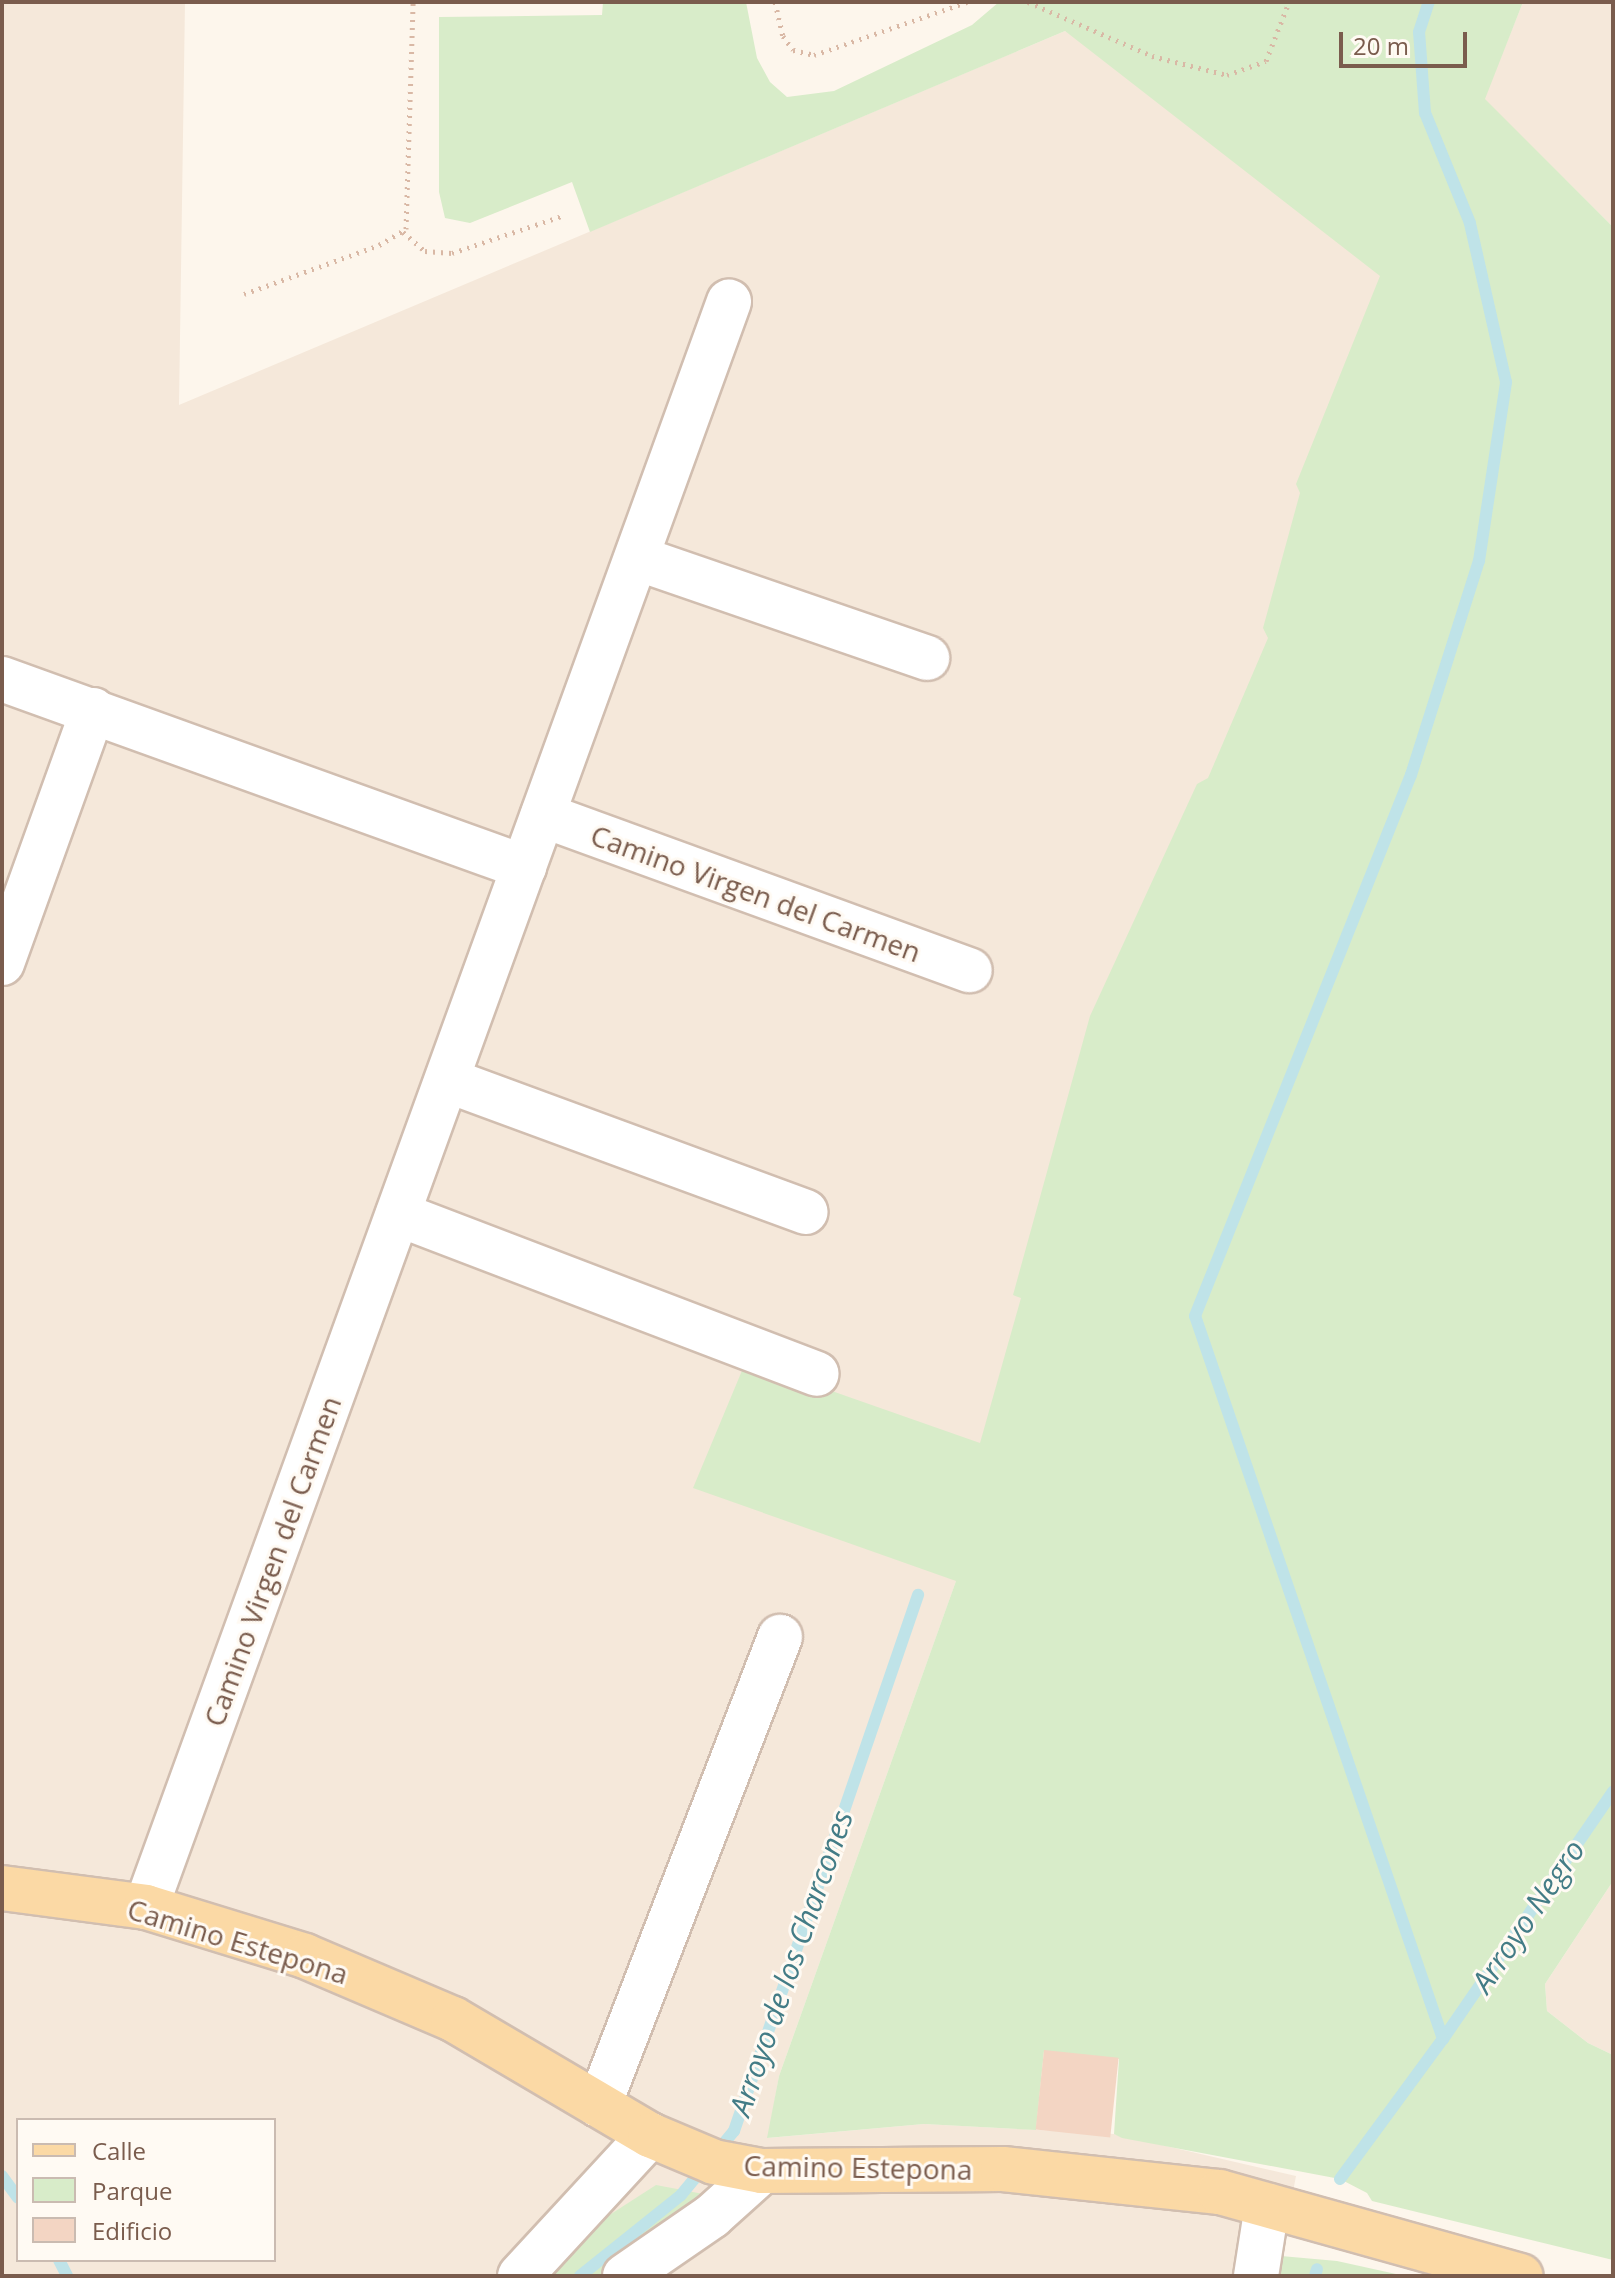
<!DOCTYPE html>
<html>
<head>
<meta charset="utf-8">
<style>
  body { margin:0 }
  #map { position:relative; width:1615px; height:2278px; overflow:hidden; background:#fdf6ec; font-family:"Open Sans",sans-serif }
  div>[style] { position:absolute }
  .residential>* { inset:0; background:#f5e8da }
  .green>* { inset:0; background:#d8ecc9 }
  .stream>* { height:12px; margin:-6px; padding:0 6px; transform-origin:6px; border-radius:6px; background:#bfe3e8 }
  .building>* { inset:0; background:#f3d5c3; transform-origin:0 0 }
  .path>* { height:5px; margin-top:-2.5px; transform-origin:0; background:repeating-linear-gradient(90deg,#d9b8a5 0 2px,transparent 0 8px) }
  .roads { filter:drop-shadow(2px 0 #d1beb0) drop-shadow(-2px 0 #d1beb0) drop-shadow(0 2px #d1beb0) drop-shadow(0 -2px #d1beb0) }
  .minor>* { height:44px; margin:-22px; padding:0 22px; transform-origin:22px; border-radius:22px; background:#fff }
  .major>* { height:44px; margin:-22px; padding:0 22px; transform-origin:22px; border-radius:22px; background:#fbd9a5 }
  span { translate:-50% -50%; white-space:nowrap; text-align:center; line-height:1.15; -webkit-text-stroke:6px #fffaf3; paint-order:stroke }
  .street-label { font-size:28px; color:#7a5c4d }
  .water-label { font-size:30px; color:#437c86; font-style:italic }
  .frame { position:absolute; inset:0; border:4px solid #7a5c4d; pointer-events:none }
  .legend { position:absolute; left:16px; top:2118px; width:260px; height:144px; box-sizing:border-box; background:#fffaf3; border:2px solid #cabbb1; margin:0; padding:10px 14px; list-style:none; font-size:24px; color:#7a5c4d }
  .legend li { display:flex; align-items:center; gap:16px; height:40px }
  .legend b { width:40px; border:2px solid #cabbb1 }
  .scale { position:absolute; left:1339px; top:32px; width:128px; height:36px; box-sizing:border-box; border:4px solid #7a5c4d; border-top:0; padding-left:10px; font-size:24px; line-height:28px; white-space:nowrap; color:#7a5c4d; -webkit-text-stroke:6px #fffaf3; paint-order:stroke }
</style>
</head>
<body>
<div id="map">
  <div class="residential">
    <div style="clip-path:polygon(evenodd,2px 2px,185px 2px,179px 405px,1065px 31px,1418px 246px,999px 1461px,779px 2076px,768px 2138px,924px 2124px,1114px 2134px,1296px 2176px,1277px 2276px,2px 2276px,2px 2px,18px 2120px,274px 2120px,274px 2260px,18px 2260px,18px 2120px)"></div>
    <div style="clip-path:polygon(1523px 2px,1613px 2px,1613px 227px,1484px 99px)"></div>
    <div style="clip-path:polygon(1613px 1881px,1613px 2055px,1588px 2043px,1547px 2011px,1545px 1984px)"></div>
  </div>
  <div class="green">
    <div style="clip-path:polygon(603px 2px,746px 2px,757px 58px,770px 82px,787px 97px,834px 91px,972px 25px,999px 2px,1523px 2px,1485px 99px,1613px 227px,1613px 1881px,1545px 1984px,1547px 2011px,1588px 2043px,1613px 2055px,1613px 2260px,1372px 2201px,1367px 2193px,1340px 2179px,1122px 2138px,1114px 2134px,1119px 2059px,1044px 2051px,1036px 2130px,924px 2124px,767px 2138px,779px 2076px,956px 1581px,693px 1488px,746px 1361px,980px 1443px,1021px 1298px,1013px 1295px,1090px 1016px,1197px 784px,1208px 778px,1268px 638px,1263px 628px,1300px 493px,1296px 484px,1380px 276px,1065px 31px,590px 232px,572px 182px,470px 223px,445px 218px,439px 192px,439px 17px,602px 15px)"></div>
    <div style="clip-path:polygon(656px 2185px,714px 2196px,599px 2276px,538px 2276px,597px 2223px)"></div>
    <div style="clip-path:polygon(1281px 2256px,1337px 2261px,1405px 2276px,1277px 2276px)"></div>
  </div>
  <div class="stream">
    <div style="left:1443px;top:2039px;width:300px;rotate:-55.5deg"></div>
    <div style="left:2px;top:2176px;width:27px;rotate:54deg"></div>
    <div style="left:1340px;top:2179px;width:174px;rotate:-53.7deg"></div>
    <div style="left:1443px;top:2039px;width:764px;rotate:-108.93deg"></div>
    <div style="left:1195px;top:1316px;width:583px;rotate:-68.24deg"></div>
    <div style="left:1411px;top:775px;width:225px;rotate:-72.4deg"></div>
    <div style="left:1479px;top:561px;width:181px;rotate:-81.4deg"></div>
    <div style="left:1506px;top:382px;width:163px;rotate:-102.8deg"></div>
    <div style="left:1470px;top:223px;width:119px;rotate:-112.2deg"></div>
    <div style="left:1425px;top:113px;width:81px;rotate:-94.2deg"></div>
    <div style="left:1419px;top:32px;width:32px;rotate:-72deg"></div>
    <div style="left:59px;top:2260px;width:18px;rotate:63deg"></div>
    <div style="left:580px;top:2276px;width:129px;rotate:-38.7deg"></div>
    <div style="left:681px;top:2195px;width:83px;rotate:-50.4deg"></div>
    <div style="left:734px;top:2131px;width:567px;rotate:-71.05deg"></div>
    <div style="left:1315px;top:2276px;width:7px;rotate:-74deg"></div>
  </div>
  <div class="building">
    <div style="left:1044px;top:2050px;width:75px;height:80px;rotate:6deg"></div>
  </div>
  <div class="path">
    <div style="left:775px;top:2px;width:35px;rotate:77deg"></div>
    <div style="left:783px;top:36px;width:17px;rotate:54deg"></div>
    <div style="left:793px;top:50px;width:22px;rotate:13deg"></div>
    <div style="left:814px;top:55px;width:162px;rotate:-19.1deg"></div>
    <div style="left:1028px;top:2px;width:135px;rotate:23.5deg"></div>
    <div style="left:1152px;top:56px;width:77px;rotate:14.2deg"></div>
    <div style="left:1227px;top:75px;width:41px;rotate:-19.7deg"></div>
    <div style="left:1266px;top:61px;width:63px;rotate:-68.7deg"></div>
    <div style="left:403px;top:232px;width:29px;rotate:41deg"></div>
    <div style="left:425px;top:251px;width:27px;rotate:4deg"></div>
    <div style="left:452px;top:253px;width:116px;rotate:-18.6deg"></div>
    <div style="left:244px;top:294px;width:144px;rotate:-19.9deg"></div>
    <div style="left:379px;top:245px;width:31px;rotate:-31deg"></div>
    <div style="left:406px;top:229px;width:227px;rotate:-88.2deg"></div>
  </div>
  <div class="roads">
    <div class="minor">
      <div style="left:637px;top:558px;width:307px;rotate:19deg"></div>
      <div style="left:2px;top:679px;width:555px;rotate:19.81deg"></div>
      <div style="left:543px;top:815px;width:454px;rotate:20deg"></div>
      <div style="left:2px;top:963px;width:269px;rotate:-70.2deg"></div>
      <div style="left:447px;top:1080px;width:382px;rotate:20.2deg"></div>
      <div style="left:398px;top:1214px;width:448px;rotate:20.9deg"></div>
      <div style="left:146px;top:1907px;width:1708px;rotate:-70.04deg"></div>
      <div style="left:599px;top:2105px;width:502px;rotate:-68.86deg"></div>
      <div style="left:520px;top:2276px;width:192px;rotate:-47.3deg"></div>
      <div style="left:625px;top:2276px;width:106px;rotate:-34.6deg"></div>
      <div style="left:712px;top:2216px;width:67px;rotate:-42deg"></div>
      <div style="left:1256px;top:2276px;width:71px;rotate:-81.1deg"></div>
    </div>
    <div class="major">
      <div style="left:2px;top:1888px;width:145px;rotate:7.5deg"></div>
      <div style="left:146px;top:1907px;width:166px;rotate:17.1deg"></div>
      <div style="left:305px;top:1956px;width:161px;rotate:23.1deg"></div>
      <div style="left:453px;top:2019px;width:229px;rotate:30.5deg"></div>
      <div style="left:650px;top:2135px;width:69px;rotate:22.9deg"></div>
      <div style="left:714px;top:2162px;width:49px;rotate:10.6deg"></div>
      <div style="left:762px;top:2171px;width:241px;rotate:-0.5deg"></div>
      <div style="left:1003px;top:2169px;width:218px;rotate:6.1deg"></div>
      <div style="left:1220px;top:2192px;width:312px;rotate:15.6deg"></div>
    </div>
  </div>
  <div class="street-label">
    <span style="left:756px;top:893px;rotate:20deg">Camino Virgen del Carmen</span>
    <span style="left:272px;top:1561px;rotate:-70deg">Camino Virgen del Carmen</span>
    <span style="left:238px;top:1941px;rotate:17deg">Camino Estepona</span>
    <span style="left:858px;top:2167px;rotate:1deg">Camino Estepona</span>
  </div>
  <div class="water-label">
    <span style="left:1528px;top:1916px;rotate:-56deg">Arroyo Negro</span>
    <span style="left:791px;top:1963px;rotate:-71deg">Arroyo de los Charcones</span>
  </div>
  <div class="frame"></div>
  <ul class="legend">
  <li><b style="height:10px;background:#fbd9a5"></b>Calle</li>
  <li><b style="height:22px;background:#d8ecc9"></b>Parque</li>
  <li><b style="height:22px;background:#f3d5c3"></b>Edificio</li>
  </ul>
  <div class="scale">20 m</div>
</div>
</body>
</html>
